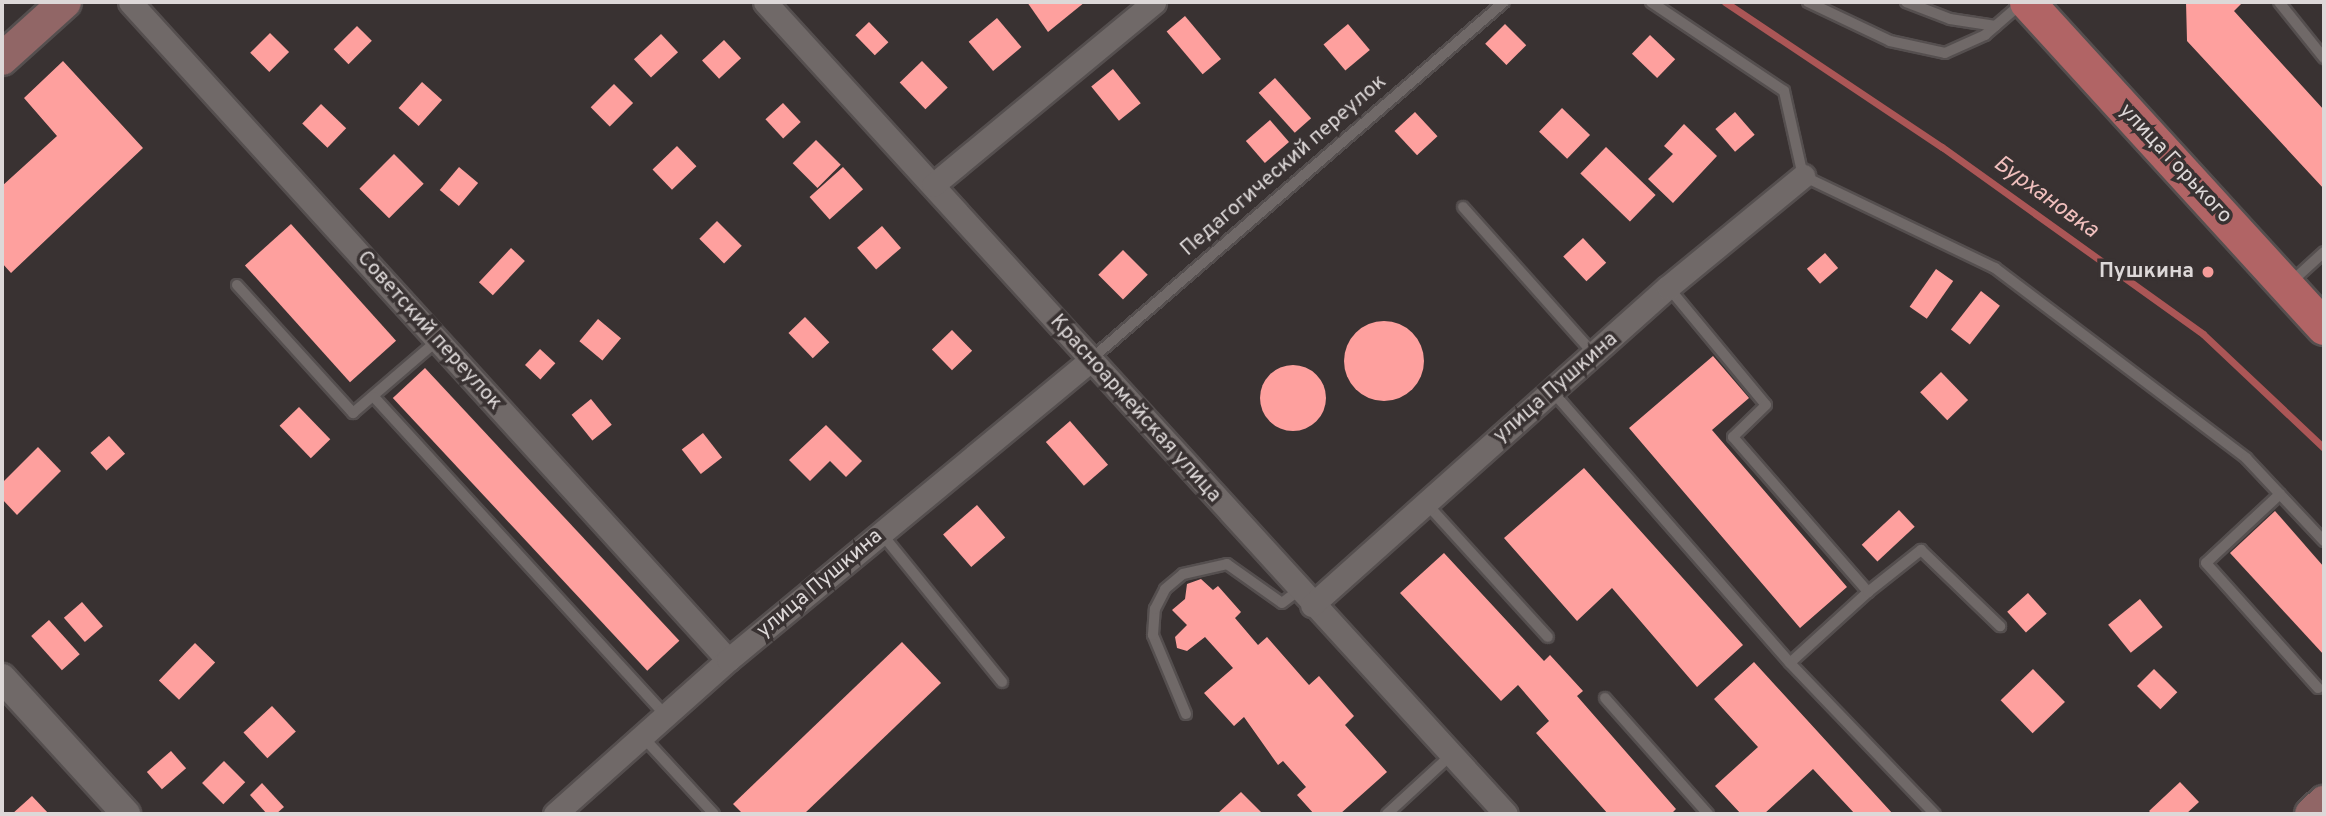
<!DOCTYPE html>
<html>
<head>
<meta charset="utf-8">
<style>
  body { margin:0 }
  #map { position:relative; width:2326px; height:816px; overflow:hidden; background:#393232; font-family:Overpass,sans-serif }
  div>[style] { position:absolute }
  .stream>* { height:7px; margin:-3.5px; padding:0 3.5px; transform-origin:3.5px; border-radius:3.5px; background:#ab5656 }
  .building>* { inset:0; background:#fea09e; transform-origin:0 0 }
  .round { border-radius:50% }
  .roads { filter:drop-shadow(2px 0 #554f4f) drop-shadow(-2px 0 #554f4f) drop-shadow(0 2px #554f4f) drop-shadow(0 -2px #554f4f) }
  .service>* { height:10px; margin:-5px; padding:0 5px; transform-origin:5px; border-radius:5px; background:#706968 }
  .minor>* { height:23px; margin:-11.5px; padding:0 11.5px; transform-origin:11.5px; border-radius:11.5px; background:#706968 }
  .tertiary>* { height:28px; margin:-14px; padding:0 14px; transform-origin:14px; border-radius:14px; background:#706968 }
  .secondary>* { height:32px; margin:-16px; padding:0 16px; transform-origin:16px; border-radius:16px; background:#916666 }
  .primary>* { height:35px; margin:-17.5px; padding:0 17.5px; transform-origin:17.5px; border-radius:17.5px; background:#b16465 }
  .dots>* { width:19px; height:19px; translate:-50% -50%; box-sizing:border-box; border:4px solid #393232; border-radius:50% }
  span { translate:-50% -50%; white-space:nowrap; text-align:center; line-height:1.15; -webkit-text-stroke:7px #393232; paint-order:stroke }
  .street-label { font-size:21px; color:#ddd8d8 }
  .poi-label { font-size:21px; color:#ddd8d8; font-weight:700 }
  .right { translate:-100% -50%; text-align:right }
  .water-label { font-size:23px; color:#f0bfbd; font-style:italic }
  .frame { position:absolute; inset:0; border:4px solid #ddd8d8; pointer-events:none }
</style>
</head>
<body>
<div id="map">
  <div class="stream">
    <div style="left:1725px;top:2px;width:261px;rotate:33.8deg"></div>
    <div style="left:1942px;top:147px;width:321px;rotate:35.6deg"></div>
    <div style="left:2203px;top:334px;width:166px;rotate:43.3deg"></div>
  </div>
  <div class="building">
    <div style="clip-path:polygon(1027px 2px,1085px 2px,1048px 32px)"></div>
    <div style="clip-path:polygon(2186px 2px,2243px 2px,2234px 11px,2324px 110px,2324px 189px,2187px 41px)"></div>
    <div style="left:1185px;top:16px;width:56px;height:24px;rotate:50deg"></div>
    <div style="left:997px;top:18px;width:38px;height:37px;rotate:50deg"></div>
    <div style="left:869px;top:22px;width:28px;height:19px;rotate:46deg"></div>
    <div style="left:1348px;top:24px;width:34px;height:32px;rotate:50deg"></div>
    <div style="left:1505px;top:24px;width:30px;height:28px;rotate:45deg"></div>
    <div style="left:357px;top:26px;width:21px;height:33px;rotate:45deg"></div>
    <div style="left:270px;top:33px;width:27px;height:28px;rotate:45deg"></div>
    <div style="left:661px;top:34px;width:25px;height:37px;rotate:47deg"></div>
    <div style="left:1650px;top:35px;width:35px;height:26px;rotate:44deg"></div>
    <div style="left:724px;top:40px;width:25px;height:30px;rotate:47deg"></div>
    <div style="clip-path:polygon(63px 61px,143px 148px,11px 273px,2px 263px,2px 186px,57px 136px,24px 98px)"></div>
    <div style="left:922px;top:61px;width:37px;height:31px;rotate:46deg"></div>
    <div style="left:1113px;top:69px;width:44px;height:28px;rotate:51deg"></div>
    <div style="left:1275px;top:78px;width:54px;height:22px;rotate:48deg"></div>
    <div style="left:422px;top:82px;width:27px;height:35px;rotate:42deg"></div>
    <div style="left:614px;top:84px;width:27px;height:33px;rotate:45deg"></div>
    <div style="left:783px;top:103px;width:26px;height:24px;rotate:47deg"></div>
    <div style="left:321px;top:104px;width:35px;height:27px;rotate:44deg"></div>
    <div style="left:1562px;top:108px;width:39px;height:33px;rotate:44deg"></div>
    <div style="left:1415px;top:112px;width:33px;height:28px;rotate:47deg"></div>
    <div style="left:1735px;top:112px;width:30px;height:26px;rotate:49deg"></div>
    <div style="left:1270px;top:120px;width:29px;height:32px;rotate:49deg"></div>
    <div style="clip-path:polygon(1684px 124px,1717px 156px,1673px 203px,1648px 179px,1673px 154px,1664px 146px)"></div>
    <div style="left:816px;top:140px;width:35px;height:33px;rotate:45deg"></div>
    <div style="left:677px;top:146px;width:28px;height:34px;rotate:46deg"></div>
    <div style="left:1606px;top:147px;width:69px;height:37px;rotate:44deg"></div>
    <div style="left:394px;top:154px;width:42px;height:49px;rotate:45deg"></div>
    <div style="left:459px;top:167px;width:25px;height:30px;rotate:40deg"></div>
    <div style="left:843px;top:167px;width:30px;height:45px;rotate:48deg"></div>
    <div style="left:717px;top:221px;width:35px;height:25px;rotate:45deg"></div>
    <div style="left:291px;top:224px;width:157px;height:62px;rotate:48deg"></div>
    <div style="left:882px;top:226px;width:29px;height:33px;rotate:49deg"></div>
    <div style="left:1583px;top:238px;width:34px;height:27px;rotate:47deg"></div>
    <div style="left:511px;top:248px;width:19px;height:47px;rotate:43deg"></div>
    <div style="left:1123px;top:250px;width:35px;height:35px;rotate:45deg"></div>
    <div style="left:1825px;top:253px;width:20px;height:24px;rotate:49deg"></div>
    <div style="left:1936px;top:269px;width:21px;height:46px;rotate:35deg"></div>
    <div style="left:1981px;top:291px;width:24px;height:49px;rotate:38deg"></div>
    <div style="left:805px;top:317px;width:35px;height:23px;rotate:46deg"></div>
    <div style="left:598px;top:319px;width:30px;height:29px;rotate:40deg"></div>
    <div class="round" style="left:1344px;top:321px;width:80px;height:80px"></div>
    <div style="left:952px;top:330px;width:29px;height:28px;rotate:46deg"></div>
    <div style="left:540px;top:349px;width:21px;height:22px;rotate:43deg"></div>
    <div style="clip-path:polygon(1713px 356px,1749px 398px,1712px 430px,1847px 587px,1800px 628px,1629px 428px)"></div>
    <div class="round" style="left:1260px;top:365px;width:66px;height:66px"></div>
    <div style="left:425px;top:368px;width:373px;height:44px;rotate:47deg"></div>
    <div style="left:1941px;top:372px;width:39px;height:29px;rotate:46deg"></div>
    <div style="left:591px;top:399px;width:33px;height:25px;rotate:51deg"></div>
    <div style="left:299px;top:407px;width:45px;height:27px;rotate:46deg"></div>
    <div style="left:1070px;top:421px;width:58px;height:32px;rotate:49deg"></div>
    <div style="clip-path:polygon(826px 425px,862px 461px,846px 477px,830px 461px,810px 481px,789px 460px)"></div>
    <div style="left:703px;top:433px;width:31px;height:27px;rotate:52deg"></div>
    <div style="left:109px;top:436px;width:24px;height:25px;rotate:48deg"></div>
    <div style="clip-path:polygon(38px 447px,61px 471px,17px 515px,2px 499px,2px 483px)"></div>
    <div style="clip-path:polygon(1584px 468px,1743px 645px,1697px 687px,1612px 588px,1577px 621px,1504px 538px)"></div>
    <div style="left:977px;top:505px;width:43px;height:45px;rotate:49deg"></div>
    <div style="left:1899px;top:510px;width:23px;height:51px;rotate:47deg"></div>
    <div style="clip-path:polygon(2275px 511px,2324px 567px,2324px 655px,2230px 553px)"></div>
    <div style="clip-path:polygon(1444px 553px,1544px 661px,1550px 655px,1583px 691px,1577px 696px,1676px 809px,1671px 814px,1608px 814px,1536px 733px,1549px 721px,1518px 685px,1501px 701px,1400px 593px)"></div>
    <div style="clip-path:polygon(1201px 579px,1213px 590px,1218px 586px,1241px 612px,1235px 618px,1258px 645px,1267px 637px,1309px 685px,1319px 676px,1354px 716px,1345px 725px,1387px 772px,1340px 814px,1314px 814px,1297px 795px,1306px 787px,1283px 761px,1278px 765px,1244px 717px,1234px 726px,1204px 693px,1233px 668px,1205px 637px,1187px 651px,1177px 648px,1175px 637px,1187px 625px,1172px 610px,1185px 599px,1187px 584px)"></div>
    <div style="left:2028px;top:593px;width:28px;height:28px;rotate:48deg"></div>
    <div style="left:2140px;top:599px;width:36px;height:41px;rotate:51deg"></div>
    <div style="left:82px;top:602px;width:32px;height:24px;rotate:49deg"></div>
    <div style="left:49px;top:620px;width:46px;height:24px;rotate:48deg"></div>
    <div style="clip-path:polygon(902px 642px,941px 683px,804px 814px,743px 814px,733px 804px)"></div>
    <div style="left:195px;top:643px;width:28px;height:52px;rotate:44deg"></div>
    <div style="clip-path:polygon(1754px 662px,1893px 814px,1855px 814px,1813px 769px,1764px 814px,1741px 814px,1715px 786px,1758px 747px,1714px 699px)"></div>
    <div style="left:2033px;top:669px;width:46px;height:45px;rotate:46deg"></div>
    <div style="left:2154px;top:669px;width:33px;height:24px;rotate:45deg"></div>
    <div style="left:272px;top:706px;width:35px;height:39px;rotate:47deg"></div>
    <div style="left:171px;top:751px;width:23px;height:32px;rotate:49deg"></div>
    <div style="left:224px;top:761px;width:30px;height:31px;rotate:45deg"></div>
    <div style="clip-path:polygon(2180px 782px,2199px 802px,2186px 814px,2152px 814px,2149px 811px)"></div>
    <div style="clip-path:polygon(262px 783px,284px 807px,276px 814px,267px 814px,250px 795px)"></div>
    <div style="clip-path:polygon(1241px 792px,1263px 814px,1217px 814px)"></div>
    <div style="clip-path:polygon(32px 796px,49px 814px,12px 814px)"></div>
  </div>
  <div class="roads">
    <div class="service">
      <div style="left:1651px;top:2px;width:160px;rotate:33.8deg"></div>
      <div style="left:1784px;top:91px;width:87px;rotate:77.4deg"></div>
      <div style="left:1803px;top:176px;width:213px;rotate:25.6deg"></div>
      <div style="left:1995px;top:268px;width:315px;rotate:37.1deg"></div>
      <div style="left:2246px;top:458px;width:114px;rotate:46.8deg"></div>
      <div style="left:1808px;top:2px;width:91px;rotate:25.4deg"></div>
      <div style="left:1890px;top:41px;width:56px;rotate:12.3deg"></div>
      <div style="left:1945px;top:53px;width:44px;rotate:-24.2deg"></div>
      <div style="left:1985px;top:35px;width:50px;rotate:-41deg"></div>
      <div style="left:1906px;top:2px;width:47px;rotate:21.1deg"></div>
      <div style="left:1950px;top:19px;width:46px;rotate:8.8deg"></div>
      <div style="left:2279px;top:2px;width:72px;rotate:51.2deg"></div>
      <div style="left:1463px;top:207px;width:197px;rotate:48.3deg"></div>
      <div style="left:2289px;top:284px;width:47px;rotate:-42.4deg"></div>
      <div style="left:237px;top:285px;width:173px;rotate:47.8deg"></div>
      <div style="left:353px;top:413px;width:112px;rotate:-40.7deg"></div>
      <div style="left:1668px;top:287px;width:153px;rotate:50.3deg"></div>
      <div style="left:1766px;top:405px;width:46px;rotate:135.9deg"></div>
      <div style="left:1733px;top:437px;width:206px;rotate:48.9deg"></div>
      <div style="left:1868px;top:592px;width:105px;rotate:137.7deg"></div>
      <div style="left:1090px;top:360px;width:547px;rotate:-40.85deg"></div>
      <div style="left:1552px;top:391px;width:361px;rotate:48.8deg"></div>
      <div style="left:1790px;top:663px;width:209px;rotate:46.2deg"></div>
      <div style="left:374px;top:397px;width:432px;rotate:47.5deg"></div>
      <div style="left:2280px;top:494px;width:101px;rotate:137deg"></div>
      <div style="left:2206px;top:563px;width:168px;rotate:48.1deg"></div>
      <div style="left:1426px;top:503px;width:181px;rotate:47.7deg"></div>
      <div style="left:881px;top:533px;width:192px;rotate:50.9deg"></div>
      <div style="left:1868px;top:592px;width:68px;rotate:-38.4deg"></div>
      <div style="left:1921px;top:550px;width:110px;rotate:43.9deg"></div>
      <div style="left:1605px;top:698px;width:155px;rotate:48.4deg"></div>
      <div style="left:1186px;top:714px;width:86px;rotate:-112.7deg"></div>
      <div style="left:1153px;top:635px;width:26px;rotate:-86deg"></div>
      <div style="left:1155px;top:609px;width:22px;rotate:-63deg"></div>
      <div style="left:1165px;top:589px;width:23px;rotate:-40deg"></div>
      <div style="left:1183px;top:574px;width:45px;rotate:-12.8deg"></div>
      <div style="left:1227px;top:564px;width:67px;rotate:35.3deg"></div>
      <div style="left:1282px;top:603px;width:21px;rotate:-37deg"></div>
      <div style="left:642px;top:736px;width:106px;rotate:47.3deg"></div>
      <div style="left:1387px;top:814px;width:88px;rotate:-42.7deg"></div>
    </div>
    <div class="minor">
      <div style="left:130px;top:2px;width:889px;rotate:47.73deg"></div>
      <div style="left:765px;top:2px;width:1099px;rotate:47.62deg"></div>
      <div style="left:933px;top:185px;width:287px;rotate:-39.6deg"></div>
      <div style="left:1312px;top:605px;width:477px;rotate:-41.8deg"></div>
      <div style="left:1668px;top:287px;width:175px;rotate:-39.4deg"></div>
      <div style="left:555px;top:814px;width:232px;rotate:-41.7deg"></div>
      <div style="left:728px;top:660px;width:470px;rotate:-39.6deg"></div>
    </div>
    <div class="tertiary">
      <div style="left:2px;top:678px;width:184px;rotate:47.6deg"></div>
    </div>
    <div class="secondary">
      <div style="left:2px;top:59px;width:85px;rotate:-42.1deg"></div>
      <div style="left:2311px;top:814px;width:18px;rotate:-43deg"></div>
    </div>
    <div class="primary">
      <div style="left:2027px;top:2px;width:440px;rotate:47.6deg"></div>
    </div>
  </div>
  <div class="dots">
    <div style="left:2208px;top:272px;background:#f59b99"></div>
  </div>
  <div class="street-label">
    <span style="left:2175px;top:164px;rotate:47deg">улица Горького</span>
    <span style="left:1284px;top:166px;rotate:-41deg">Педагогический переулок</span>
    <span style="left:429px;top:331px;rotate:48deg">Советский переулок</span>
    <span style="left:1556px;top:388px;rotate:-41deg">улица Пушкина</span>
    <span style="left:1135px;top:409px;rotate:48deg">Красноармейская улица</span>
    <span style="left:820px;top:584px;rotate:-40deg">улица Пушкина</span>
  </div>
  <div class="poi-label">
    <span class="right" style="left:2194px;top:272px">Пушкина</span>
  </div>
  <div class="water-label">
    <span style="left:2045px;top:198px;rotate:36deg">Бурхановка</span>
  </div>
  <div class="frame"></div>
</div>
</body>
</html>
